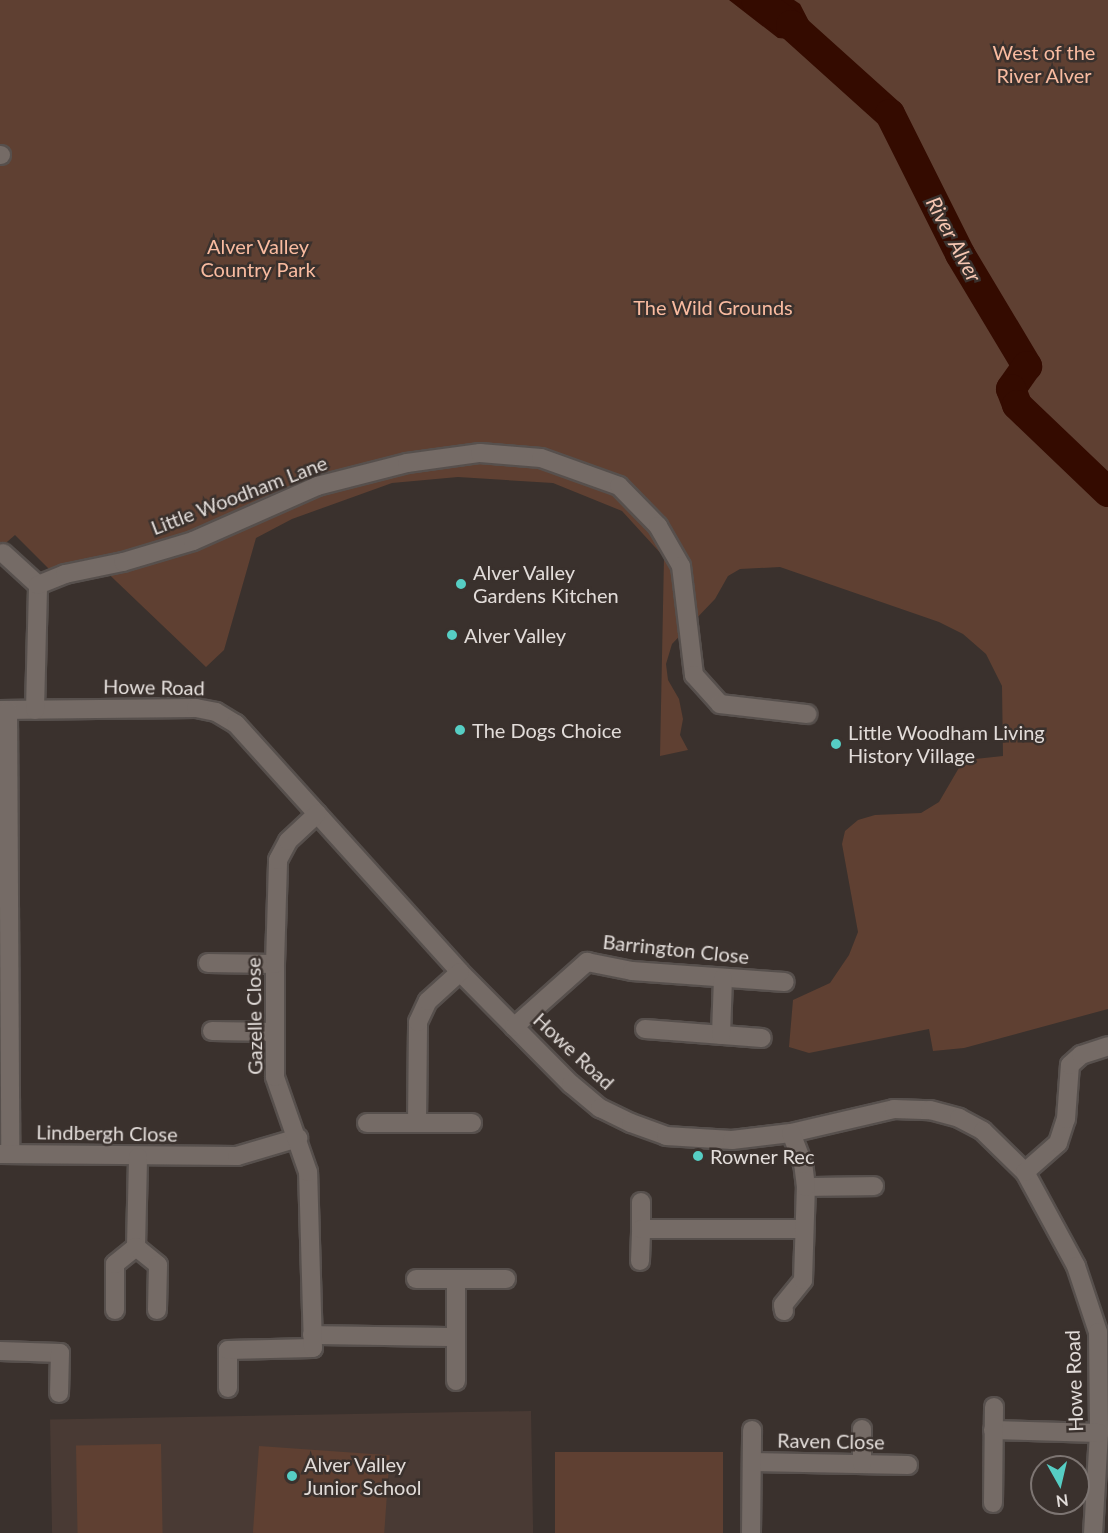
<!DOCTYPE html>
<html>
<head>
<meta charset="utf-8">
<style>
  body { margin:0 }
  #map { position:relative; width:1108px; height:1533px; overflow:hidden; background:#3a312d; font-family:Lato,sans-serif }
  div>[style] { position:absolute }
  .built>* { inset:0; background:#493a34; transform-origin:0 0 }
  .green>* { inset:0; background:#5f4032; transform-origin:0 0 }
  .water>* { inset:0; background:#340b00 }
  .river>* { height:30px; margin:-15px; padding:0 15px; transform-origin:15px; border-radius:15px; background:#340b00 }
  .roads { filter:drop-shadow(2px 0 #57504d) drop-shadow(-2px 0 #57504d) drop-shadow(0 2px #57504d) drop-shadow(0 -2px #57504d) }
  .minor>* { height:18px; margin:-9px; padding:0 9px; transform-origin:9px; border-radius:9px; background:#756b66 }
  .dots>* { width:16px; height:16px; translate:-50% -50%; box-sizing:border-box; border:3px solid #3a312d; border-radius:50% }
  span { translate:-50% -50%; white-space:nowrap; text-align:center; line-height:1.15; -webkit-text-stroke:5px #3a312d; paint-order:stroke }
  .park-label { font-size:20px; color:#f9bba0 }
  .street-label { font-size:20px; color:#e2dcd9 }
  .poi-label { font-size:20px; color:#e2dcd9 }
  .left { translate:0 -50%; text-align:left }
  .water-label { font-size:21px; color:#f6c6b2; font-style:italic }
  .north { position:absolute; left:1030px; top:1455px; width:60px; height:60px; box-sizing:border-box; background:#3a312d; border:2px solid #7d7572; border-radius:50%; rotate:172deg; font-size:16px; font-weight:700; line-height:24px; text-align:center; color:#e2dcd9 }
  .north::after { content:''; display:block; margin:auto; width:21px; height:27px; background:#56cec4; clip-path:polygon(50% 0,100% 100%,50% 72%,0 100%) }
</style>
</head>
<body>
<div id="map">
  <div class="built">
    <div style="left:531px;top:1411px;width:122px;height:481px;rotate:89deg"></div>
  </div>
  <div class="green">
    <div style="clip-path:polygon(0 0,1108px 0,1108px 1009px,964px 1048px,933px 1051px,929px 1029px,809px 1053px,789px 1047px,793px 1000px,830px 983px,849px 955px,858px 932px,842px 844px,845px 831px,858px 820px,875px 815px,921px 813px,939px 802px,960px 766px,975px 759px,1003px 756px,1002px 686px,986px 654px,963px 634px,939px 622px,780px 567px,740px 569px,728px 576px,715px 599px,672px 644px,666px 664px,668px 680px,679px 699px,683px 719px,680px 735px,688px 750px,660px 756px,664px 557px,622px 511px,553px 483px,458px 477px,392px 483px,292px 519px,256px 538px,224px 650px,206px 667px,95px 561px,49px 569px,15px 535px,0 548px)"></div>
    <div style="left:161px;top:1444px;width:89px;height:85px;rotate:89deg"></div>
    <div style="left:259px;top:1446px;width:131px;height:87px;rotate:4deg"></div>
    <div style="left:555px;top:1452px;width:168px;height:81px"></div>
  </div>
  <div class="water">
    <div style="clip-path:polygon(729px 0,794px 0,800px 4px,817px 37px,810px 51px,789px 39px,778px 38px)"></div>
  </div>
  <div class="river">
    <div style="left:756px;top:0;width:43px;rotate:35.5deg"></div>
    <div style="left:791px;top:25px;width:133px;rotate:42deg"></div>
    <div style="left:890px;top:114px;width:157px;rotate:63.4deg"></div>
    <div style="left:960px;top:254px;width:131px;rotate:59.1deg"></div>
    <div style="left:1027px;top:366px;width:28px;rotate:125deg"></div>
    <div style="left:1011px;top:389px;width:17px;rotate:69deg"></div>
    <div style="left:1017px;top:405px;width:126px;rotate:43.7deg"></div>
  </div>
  <div class="roads">
    <div class="minor">
      <div style="left:0;top:155px;width:1px"></div>
      <div style="left:3px;top:553px;width:47px;rotate:42.4deg"></div>
      <div style="left:0;top:710px;width:196px;rotate:-0.6deg"></div>
      <div style="left:196px;top:708px;width:20px;rotate:11deg"></div>
      <div style="left:216px;top:712px;width:23px;rotate:31deg"></div>
      <div style="left:236px;top:724px;width:334px;rotate:47.9deg"></div>
      <div style="left:460px;top:972px;width:158px;rotate:45.3deg"></div>
      <div style="left:571px;top:1084px;width:38px;rotate:40deg"></div>
      <div style="left:600px;top:1108px;width:34px;rotate:26deg"></div>
      <div style="left:631px;top:1123px;width:37px;rotate:20deg"></div>
      <div style="left:666px;top:1136px;width:66px;rotate:3.5deg"></div>
      <div style="left:732px;top:1140px;width:59px;rotate:-6.8deg"></div>
      <div style="left:791px;top:1133px;width:106px;rotate:-13.1deg"></div>
      <div style="left:894px;top:1109px;width:36px;rotate:2deg"></div>
      <div style="left:930px;top:1110px;width:30px;rotate:15deg"></div>
      <div style="left:959px;top:1118px;width:27px;rotate:28deg"></div>
      <div style="left:983px;top:1131px;width:59px;rotate:44.3deg"></div>
      <div style="left:1025px;top:1172px;width:107px;rotate:61.5deg"></div>
      <div style="left:1076px;top:1266px;width:70px;rotate:71.6deg"></div>
      <div style="left:1098px;top:1332px;width:101px;rotate:89.4deg"></div>
      <div style="left:1099px;top:1433px;width:100px;rotate:93.4deg"></div>
      <div style="left:8px;top:710px;width:444px;rotate:89.7deg"></div>
      <div style="left:35px;top:710px;width:125px;rotate:-88.6deg"></div>
      <div style="left:38px;top:585px;width:29px;rotate:-22deg"></div>
      <div style="left:65px;top:574px;width:59px;rotate:-11.7deg"></div>
      <div style="left:123px;top:562px;width:73px;rotate:-16.7deg"></div>
      <div style="left:193px;top:541px;width:136px;rotate:-23.9deg"></div>
      <div style="left:317px;top:486px;width:93px;rotate:-14.3deg"></div>
      <div style="left:407px;top:463px;width:74px;rotate:-7.8deg"></div>
      <div style="left:480px;top:453px;width:61px;rotate:4.7deg"></div>
      <div style="left:541px;top:458px;width:83px;rotate:19.7deg"></div>
      <div style="left:619px;top:486px;width:56px;rotate:45.7deg"></div>
      <div style="left:658px;top:526px;width:46px;rotate:60.1deg"></div>
      <div style="left:681px;top:566px;width:110px;rotate:83.2deg"></div>
      <div style="left:694px;top:675px;width:39px;rotate:48deg"></div>
      <div style="left:720px;top:704px;width:88px;rotate:6.6deg"></div>
      <div style="left:208px;top:963px;width:67px;rotate:0.9deg"></div>
      <div style="left:514px;top:1027px;width:98px;rotate:-41.7deg"></div>
      <div style="left:587px;top:962px;width:46px;rotate:11.3deg"></div>
      <div style="left:632px;top:971px;width:153px;rotate:4.1deg"></div>
      <div style="left:645px;top:1029px;width:117px;rotate:4.4deg"></div>
      <div style="left:212px;top:1031px;width:63px;rotate:0.9deg"></div>
      <div style="left:721px;top:1035px;width:57px;rotate:-88deg"></div>
      <div style="left:417px;top:1122px;width:100px;rotate:-89.4deg"></div>
      <div style="left:418px;top:1022px;width:23px;rotate:-65deg"></div>
      <div style="left:428px;top:1001px;width:43px;rotate:-42.2deg"></div>
      <div style="left:367px;top:1123px;width:105px"></div>
      <div style="left:0;top:1154px;width:237px;rotate:0.5deg"></div>
      <div style="left:237px;top:1156px;width:64px;rotate:-16.4deg"></div>
      <div style="left:1025px;top:1172px;width:44px;rotate:-41.3deg"></div>
      <div style="left:1058px;top:1143px;width:25px;rotate:-72deg"></div>
      <div style="left:1066px;top:1119px;width:54px;rotate:-85.8deg"></div>
      <div style="left:1070px;top:1065px;width:15px;rotate:-42deg"></div>
      <div style="left:1081px;top:1055px;width:28px;rotate:-18deg"></div>
      <div style="left:806px;top:1187px;width:68px;rotate:-0.8deg"></div>
      <div style="left:641px;top:1202px;width:27px;rotate:90deg"></div>
      <div style="left:136px;top:1247px;width:90px;rotate:-88.7deg"></div>
      <div style="left:640px;top:1261px;width:32px;rotate:-88deg"></div>
      <div style="left:641px;top:1229px;width:162px"></div>
      <div style="left:416px;top:1279px;width:90px"></div>
      <div style="left:115px;top:1310px;width:46px;rotate:-90deg"></div>
      <div style="left:115px;top:1264px;width:27px;rotate:-39deg"></div>
      <div style="left:136px;top:1247px;width:28px;rotate:39deg"></div>
      <div style="left:158px;top:1265px;width:45px;rotate:91.3deg"></div>
      <div style="left:784px;top:1311px;width:6px;rotate:-99deg"></div>
      <div style="left:783px;top:1305px;width:32px;rotate:-51deg"></div>
      <div style="left:803px;top:1280px;width:93px;rotate:-88.2deg"></div>
      <div style="left:806px;top:1187px;width:23px;rotate:-97deg"></div>
      <div style="left:803px;top:1164px;width:33px;rotate:-111deg"></div>
      <div style="left:312px;top:1335px;width:144px;rotate:0.8deg"></div>
      <div style="left:0;top:1351px;width:60px;rotate:1.9deg"></div>
      <div style="left:60px;top:1353px;width:40px;rotate:91.4deg"></div>
      <div style="left:456px;top:1381px;width:101px;rotate:-90deg"></div>
      <div style="left:228px;top:1388px;width:38px;rotate:-90deg"></div>
      <div style="left:228px;top:1350px;width:85px;rotate:-1.3deg"></div>
      <div style="left:313px;top:1348px;width:176px;rotate:-91.6deg"></div>
      <div style="left:308px;top:1172px;width:101px;rotate:-109.2deg"></div>
      <div style="left:275px;top:1077px;width:113px;rotate:-90deg"></div>
      <div style="left:275px;top:964px;width:104px;rotate:-88.3deg"></div>
      <div style="left:278px;top:860px;width:21px;rotate:-62deg"></div>
      <div style="left:288px;top:841px;width:40px;rotate:-43deg"></div>
      <div style="left:993px;top:1430px;width:106px;rotate:1.6deg"></div>
      <div style="left:752px;top:1462px;width:156px;rotate:1.1deg"></div>
      <div style="left:862px;top:1464px;width:35px;rotate:-90deg"></div>
      <div style="left:993px;top:1503px;width:96px;rotate:-89.4deg"></div>
      <div style="left:751px;top:1533px;width:103px;rotate:-89.4deg"></div>
    </div>
  </div>
  <div class="dots">
    <div style="left:461px;top:584px;background:#56cec4"></div>
    <div style="left:452px;top:635px;background:#56cec4"></div>
    <div style="left:460px;top:730px;background:#56cec4"></div>
    <div style="left:836px;top:744px;background:#56cec4"></div>
    <div style="left:698px;top:1156px;background:#56cec4"></div>
    <div style="left:292px;top:1476px;background:#56cec4"></div>
  </div>
  <div class="park-label">
    <span style="left:1044px;top:64px">West of the<br>River Alver</span>
    <span style="left:258px;top:258px">Alver Valley<br>Country Park</span>
    <span style="left:713px;top:307px">The Wild Grounds</span>
  </div>
  <div class="street-label">
    <span style="left:239px;top:495px;rotate:-21deg">Little Woodham Lane</span>
    <span style="left:154px;top:687px;rotate:1deg">Howe Road</span>
    <span style="left:676px;top:949px;rotate:6deg">Barrington Close</span>
    <span style="left:254px;top:1016px;rotate:-91deg">Gazelle Close</span>
    <span style="left:574px;top:1051px;rotate:43deg">Howe Road</span>
    <span style="left:107px;top:1133px;rotate:1deg">Lindbergh Close</span>
    <span style="left:1074px;top:1381px;rotate:-92deg">Howe Road</span>
    <span style="left:831px;top:1441px;rotate:1deg">Raven Close</span>
  </div>
  <div class="poi-label">
    <span class="left" style="left:473px;top:584px">Alver Valley<br>Gardens Kitchen</span>
    <span class="left" style="left:464px;top:635px">Alver Valley</span>
    <span class="left" style="left:472px;top:730px">The Dogs Choice</span>
    <span class="left" style="left:848px;top:744px">Little Woodham Living<br>History Village</span>
    <span class="left" style="left:710px;top:1156px">Rowner Rec</span>
    <span class="left" style="left:304px;top:1476px">Alver Valley<br>Junior School</span>
  </div>
  <div class="water-label">
    <span style="left:954px;top:239px;rotate:62deg">River Alver</span>
  </div>
  <div class="north">N</div>
</div>
</body>
</html>
